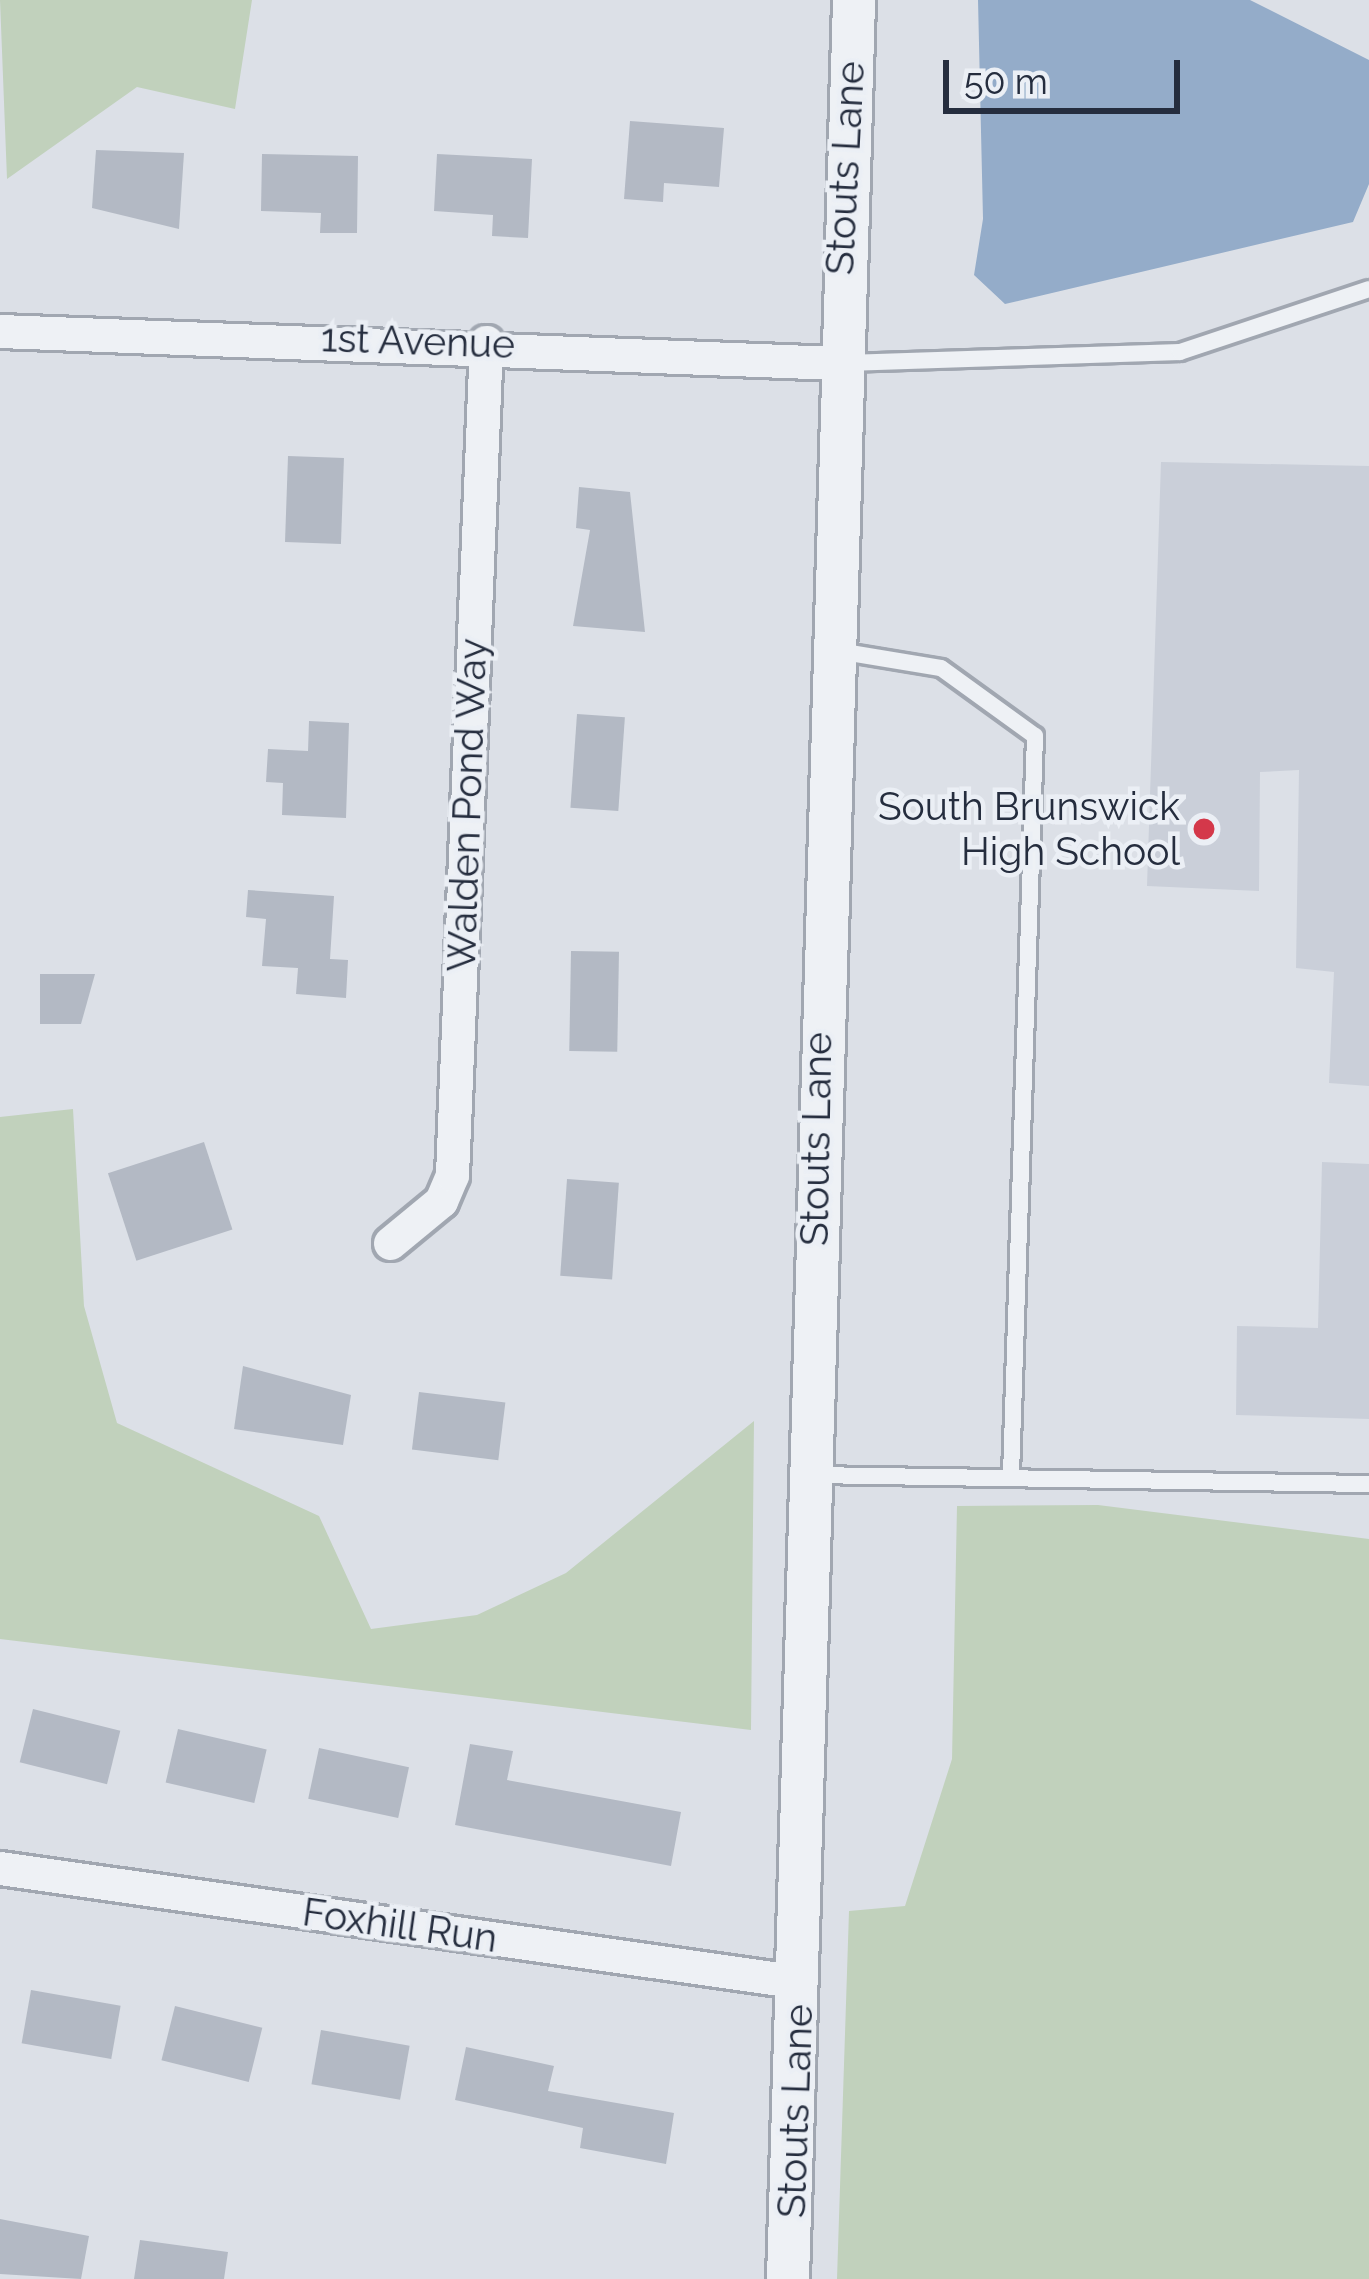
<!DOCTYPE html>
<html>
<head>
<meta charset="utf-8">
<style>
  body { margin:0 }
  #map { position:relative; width:1369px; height:2279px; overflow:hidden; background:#dce0e7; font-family:Raleway,sans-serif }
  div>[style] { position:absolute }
  .built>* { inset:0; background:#cacfd9 }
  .green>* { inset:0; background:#c1d1bc }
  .water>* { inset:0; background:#94acc9 }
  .building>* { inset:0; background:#b3b9c4; transform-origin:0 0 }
  .roads { filter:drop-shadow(3px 0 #a1a7b1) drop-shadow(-3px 0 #a1a7b1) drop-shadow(0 3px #a1a7b1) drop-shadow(0 -3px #a1a7b1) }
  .service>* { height:16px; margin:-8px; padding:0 8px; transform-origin:8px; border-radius:8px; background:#eef1f5 }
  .minor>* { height:33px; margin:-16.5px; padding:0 16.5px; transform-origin:16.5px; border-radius:16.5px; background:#eef1f5 }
  .tertiary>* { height:42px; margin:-21px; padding:0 21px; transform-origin:21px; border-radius:21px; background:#eef1f5 }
  .dots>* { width:33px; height:33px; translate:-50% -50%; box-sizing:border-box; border:6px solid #ebeff5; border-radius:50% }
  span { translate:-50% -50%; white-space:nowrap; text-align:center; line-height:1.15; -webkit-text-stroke:9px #ebeff5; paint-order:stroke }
  .street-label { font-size:39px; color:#252d3e }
  .poi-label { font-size:39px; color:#252d3e }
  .right { translate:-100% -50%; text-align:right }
  .scale { position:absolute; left:943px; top:60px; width:237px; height:54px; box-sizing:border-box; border:6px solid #252d3e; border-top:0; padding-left:15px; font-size:36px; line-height:42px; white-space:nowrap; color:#252d3e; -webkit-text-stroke:9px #ebeff5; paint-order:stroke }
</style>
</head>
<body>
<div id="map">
  <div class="built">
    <div style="clip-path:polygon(1161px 462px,1369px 466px,1369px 1086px,1329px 1083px,1334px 972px,1296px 968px,1299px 770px,1260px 772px,1259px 891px,1147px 886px)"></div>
    <div style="clip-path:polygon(1322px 1162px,1369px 1164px,1369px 1419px,1236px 1415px,1237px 1326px,1318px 1328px)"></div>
  </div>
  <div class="green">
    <div style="clip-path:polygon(0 0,252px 0,235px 109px,137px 87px,7px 179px)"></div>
    <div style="clip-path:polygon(73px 1109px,84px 1306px,117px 1423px,319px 1516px,371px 1629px,477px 1615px,566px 1573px,754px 1421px,751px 1730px,0 1639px,0 1117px)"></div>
    <div style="clip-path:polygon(1098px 1505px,1369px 1539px,1369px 2279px,837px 2279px,849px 1911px,905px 1906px,952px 1759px,957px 1506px)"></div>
  </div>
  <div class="water">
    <div style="clip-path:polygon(978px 0,1250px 0,1369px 60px,1369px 184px,1353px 222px,1005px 304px,974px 275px,983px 219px)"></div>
  </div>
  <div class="building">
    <div style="clip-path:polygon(630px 121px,724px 128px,719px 187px,664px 183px,663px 202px,624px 199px)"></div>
    <div style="clip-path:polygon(96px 150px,184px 153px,179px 229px,92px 208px)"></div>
    <div style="clip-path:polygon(262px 154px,358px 156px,357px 233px,320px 233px,321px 213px,261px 211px)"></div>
    <div style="clip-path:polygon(437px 154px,532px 159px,528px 238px,492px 236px,493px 215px,434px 211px)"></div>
    <div style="left:288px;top:456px;width:56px;height:86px;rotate:2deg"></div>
    <div style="clip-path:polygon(579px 487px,630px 492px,645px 632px,573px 626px,590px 530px,576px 528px)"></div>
    <div style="left:577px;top:714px;width:48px;height:94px;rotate:4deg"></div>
    <div style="clip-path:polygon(309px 721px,349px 723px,346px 818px,282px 815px,283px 783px,266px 782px,268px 749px,308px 751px)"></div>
    <div style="clip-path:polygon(248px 890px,334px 896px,330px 959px,348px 960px,346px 998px,296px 994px,298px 968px,262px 966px,266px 919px,246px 917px)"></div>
    <div style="left:571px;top:951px;width:48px;height:100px;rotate:1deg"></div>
    <div style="clip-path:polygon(40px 974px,95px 974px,81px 1024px,40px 1024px)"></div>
    <div style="left:204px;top:1142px;width:92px;height:101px;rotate:72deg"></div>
    <div style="left:567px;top:1179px;width:52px;height:97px;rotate:4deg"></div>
    <div style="clip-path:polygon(243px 1366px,351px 1395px,343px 1445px,234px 1429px)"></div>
    <div style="left:419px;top:1392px;width:87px;height:58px;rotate:7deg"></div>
    <div style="left:33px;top:1709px;width:90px;height:55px;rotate:14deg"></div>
    <div style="left:178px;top:1729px;width:91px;height:55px;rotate:13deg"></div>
    <div style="clip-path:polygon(470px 1744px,513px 1751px,507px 1780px,681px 1812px,671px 1866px,455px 1825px)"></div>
    <div style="left:319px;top:1748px;width:92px;height:52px;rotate:12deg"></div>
    <div style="left:31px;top:1990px;width:91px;height:54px;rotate:10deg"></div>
    <div style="left:175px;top:2006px;width:90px;height:56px;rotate:14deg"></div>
    <div style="left:321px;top:2030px;width:90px;height:55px;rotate:10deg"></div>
    <div style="clip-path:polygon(466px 2047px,554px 2066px,548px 2091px,674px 2113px,666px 2164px,580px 2148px,583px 2128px,455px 2100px)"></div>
    <div style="clip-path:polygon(0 2219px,89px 2236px,81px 2279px,0 2274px)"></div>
    <div style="clip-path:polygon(140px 2240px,228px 2252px,224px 2279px,134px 2279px)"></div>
  </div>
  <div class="roads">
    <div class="service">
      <div style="left:847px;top:363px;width:333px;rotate:-1.9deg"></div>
      <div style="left:1180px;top:352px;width:199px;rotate:-18.4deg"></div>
      <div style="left:838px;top:651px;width:104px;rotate:9.4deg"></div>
      <div style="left:941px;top:668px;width:116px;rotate:35.9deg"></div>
      <div style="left:1035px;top:736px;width:738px;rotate:91.86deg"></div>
      <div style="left:812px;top:1475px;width:557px;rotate:0.93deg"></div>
    </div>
    <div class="minor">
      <div style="left:0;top:331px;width:837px;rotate:2.19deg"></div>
      <div style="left:390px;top:1243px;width:66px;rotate:-39.5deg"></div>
      <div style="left:441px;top:1201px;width:28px;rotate:-67deg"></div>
      <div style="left:452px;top:1175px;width:834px;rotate:-87.66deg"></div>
      <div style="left:0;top:1868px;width:808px;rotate:8.11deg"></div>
    </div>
    <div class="tertiary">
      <div style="left:788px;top:2279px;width:2280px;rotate:-88.34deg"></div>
    </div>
  </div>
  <div class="dots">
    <div style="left:1204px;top:829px;background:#d4384a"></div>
  </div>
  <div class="street-label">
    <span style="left:845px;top:168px;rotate:-87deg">Stouts Lane</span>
    <span style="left:418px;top:341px;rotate:2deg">1st Avenue</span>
    <span style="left:467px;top:805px;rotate:-88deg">Walden Pond Way</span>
    <span style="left:816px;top:1139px;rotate:-89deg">Stouts Lane</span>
    <span style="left:400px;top:1925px;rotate:8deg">Foxhill Run</span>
    <span style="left:795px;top:2111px;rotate:-88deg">Stouts Lane</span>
  </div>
  <div class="poi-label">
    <span class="right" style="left:1180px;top:829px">South Brunswick<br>High School</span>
  </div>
  <div class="scale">50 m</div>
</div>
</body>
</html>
